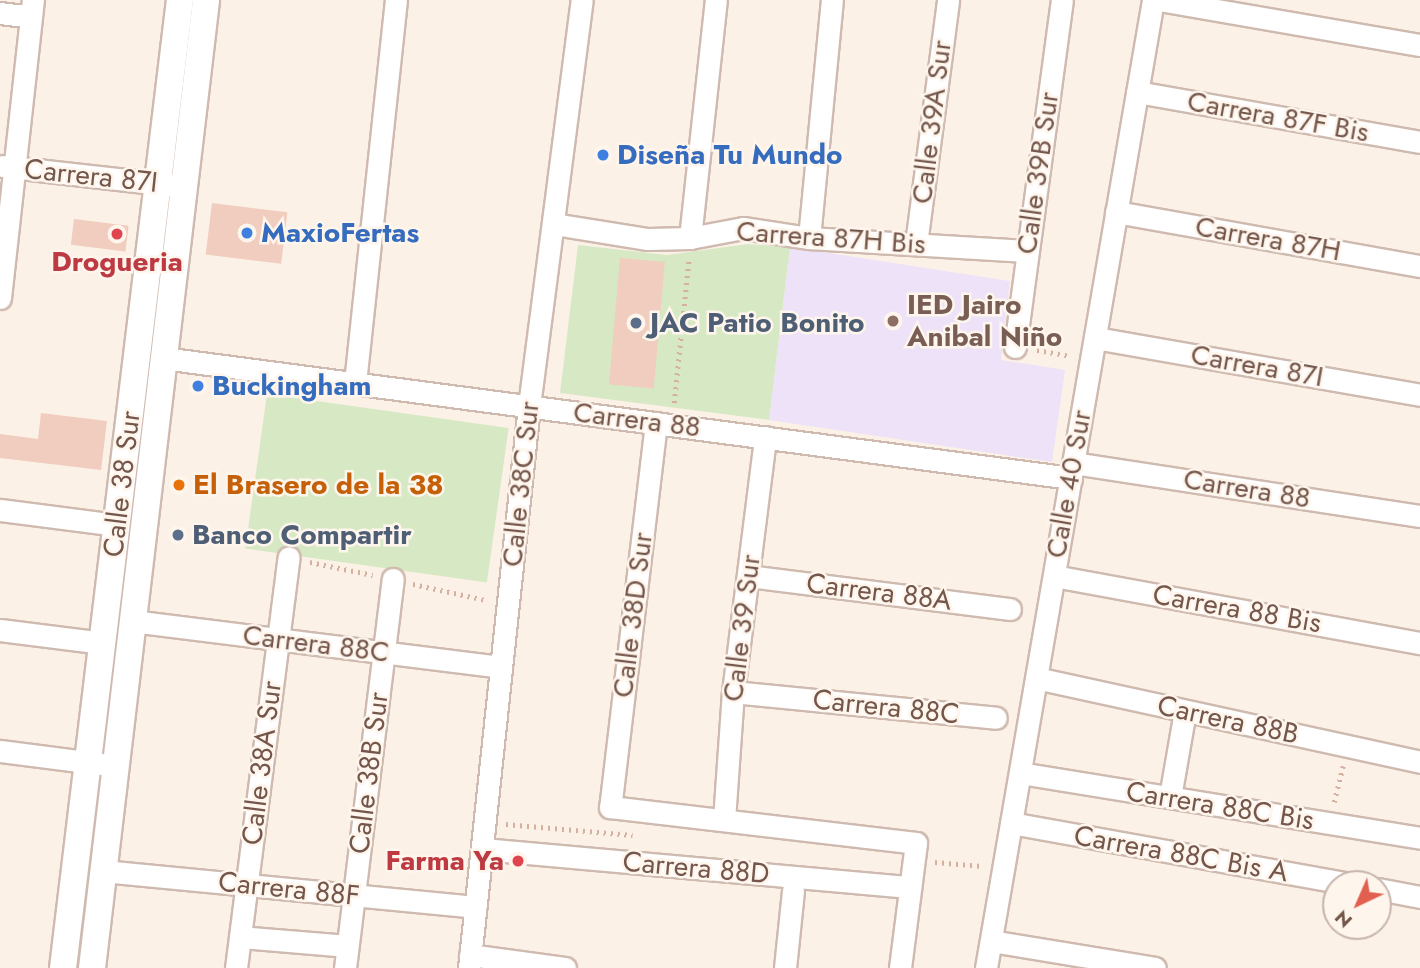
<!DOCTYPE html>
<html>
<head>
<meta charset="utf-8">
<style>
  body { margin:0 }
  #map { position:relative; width:1420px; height:968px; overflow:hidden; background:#fcf1e6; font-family:Jost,sans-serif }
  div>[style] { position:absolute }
  .education>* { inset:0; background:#eee2f8 }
  .green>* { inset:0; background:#d7e9c4; transform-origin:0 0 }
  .building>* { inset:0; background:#f0cdbe; transform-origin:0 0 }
  .path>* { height:4.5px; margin-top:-2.25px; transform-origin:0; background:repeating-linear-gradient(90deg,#d5b0a1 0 2px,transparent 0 7px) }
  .roads { filter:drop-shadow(2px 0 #cfbaaf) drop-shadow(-2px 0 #cfbaaf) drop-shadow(0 2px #cfbaaf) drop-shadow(0 -2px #cfbaaf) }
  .minor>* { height:21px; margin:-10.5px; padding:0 10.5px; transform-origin:10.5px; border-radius:10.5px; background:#fff }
  .tertiary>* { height:26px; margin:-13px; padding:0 13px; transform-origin:13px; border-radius:13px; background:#fff }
  .dots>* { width:19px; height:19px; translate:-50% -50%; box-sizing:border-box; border:4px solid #fef5ec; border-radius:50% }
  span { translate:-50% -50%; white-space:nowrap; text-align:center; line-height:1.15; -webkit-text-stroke:5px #fef5ec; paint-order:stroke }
  .street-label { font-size:28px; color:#74564b }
  .shop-label { font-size:28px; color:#366cbe; font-weight:700 }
  .left { translate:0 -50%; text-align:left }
  .health-label { font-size:28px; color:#be3a42; font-weight:700 }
  .right { translate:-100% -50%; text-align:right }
  .education-label { font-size:28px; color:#785e54; font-weight:700 }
  .service-label { font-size:28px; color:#4e5e75; font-weight:700 }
  .food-label { font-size:28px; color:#c56008; font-weight:700 }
  .north { position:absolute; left:1322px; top:870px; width:70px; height:70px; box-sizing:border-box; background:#fef5ec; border:2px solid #c7b5ac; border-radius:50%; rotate:224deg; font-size:19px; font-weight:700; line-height:28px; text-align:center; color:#74564b }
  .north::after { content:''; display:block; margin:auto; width:24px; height:32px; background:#e2604f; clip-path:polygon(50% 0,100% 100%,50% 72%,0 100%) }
</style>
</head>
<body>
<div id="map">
  <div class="education">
    <div style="clip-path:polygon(790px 247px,1010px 281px,1001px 360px,1065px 370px,1052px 462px,769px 420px)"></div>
  </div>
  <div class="green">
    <div style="clip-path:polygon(748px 244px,790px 247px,769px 420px,560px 393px,578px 245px,667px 255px)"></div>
    <div style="left:267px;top:394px;width:244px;height:156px;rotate:8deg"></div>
  </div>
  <div class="building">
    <div style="left:212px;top:203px;width:76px;height:52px;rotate:7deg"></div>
    <div style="left:74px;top:219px;width:55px;height:26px;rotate:7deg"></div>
    <div style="left:620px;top:258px;width:45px;height:127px;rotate:5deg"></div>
    <div style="clip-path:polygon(41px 413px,107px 421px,101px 470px,0 458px,0 434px,38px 439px)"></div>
  </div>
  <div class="path">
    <div style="left:1037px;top:350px;width:34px;rotate:10deg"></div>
    <div style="left:674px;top:403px;width:145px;rotate:-84.1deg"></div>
    <div style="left:310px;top:562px;width:64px;rotate:11.7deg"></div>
    <div style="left:413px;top:584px;width:75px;rotate:12.4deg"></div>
    <div style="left:1334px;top:802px;width:37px;rotate:-76deg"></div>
    <div style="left:506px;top:824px;width:127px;rotate:5deg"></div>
    <div style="left:935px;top:862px;width:47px;rotate:4.9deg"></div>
  </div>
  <div class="roads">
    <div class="minor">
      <div style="left:1159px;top:0;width:265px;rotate:9.8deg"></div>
      <div style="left:0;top:13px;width:31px;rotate:7deg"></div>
      <div style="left:1137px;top:92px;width:287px;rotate:10deg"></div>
      <div style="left:2px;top:166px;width:171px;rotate:6.4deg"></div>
      <div style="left:1116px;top:212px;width:309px;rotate:10.1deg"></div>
      <div style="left:554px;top:224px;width:95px;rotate:9.1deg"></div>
      <div style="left:648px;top:239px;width:42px;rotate:-1.4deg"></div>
      <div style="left:690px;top:238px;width:54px;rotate:-10.7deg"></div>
      <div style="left:743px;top:228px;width:67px;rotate:8.6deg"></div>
      <div style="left:809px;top:238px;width:218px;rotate:3.4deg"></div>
      <div style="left:690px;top:238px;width:239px;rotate:-83.8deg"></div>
      <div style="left:809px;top:238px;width:239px;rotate:-84.5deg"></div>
      <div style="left:916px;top:244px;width:246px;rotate:-82.5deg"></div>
      <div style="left:0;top:298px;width:300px;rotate:-83.7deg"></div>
      <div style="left:1095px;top:338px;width:330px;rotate:9.9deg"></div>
      <div style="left:1015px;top:347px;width:350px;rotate:-82.3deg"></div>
      <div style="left:163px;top:358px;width:916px;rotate:7.53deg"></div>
      <div style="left:355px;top:383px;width:385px;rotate:-83.9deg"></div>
      <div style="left:656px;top:423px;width:387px;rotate:96.8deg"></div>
      <div style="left:610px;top:807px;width:308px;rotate:6.7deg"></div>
      <div style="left:916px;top:843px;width:126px;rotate:97.3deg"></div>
      <div style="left:1073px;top:463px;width:351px;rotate:8.7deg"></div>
      <div style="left:0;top:510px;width:118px;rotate:7.3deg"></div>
      <div style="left:748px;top:576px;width:264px;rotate:7.2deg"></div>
      <div style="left:1054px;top:576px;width:372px;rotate:10.4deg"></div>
      <div style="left:132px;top:621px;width:372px;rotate:7.1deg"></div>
      <div style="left:0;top:630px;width:104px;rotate:7.2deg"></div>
      <div style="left:1036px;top:678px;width:393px;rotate:12.3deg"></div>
      <div style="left:733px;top:692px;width:264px;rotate:5.6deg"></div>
      <div style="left:0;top:751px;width:103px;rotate:7.3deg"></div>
      <div style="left:1020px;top:773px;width:405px;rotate:9.2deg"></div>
      <div style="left:1170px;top:797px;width:87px;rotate:-80.1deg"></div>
      <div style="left:724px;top:820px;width:128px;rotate:-86deg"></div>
      <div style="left:733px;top:692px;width:257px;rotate:-82.8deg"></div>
      <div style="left:1011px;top:823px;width:345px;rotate:10.2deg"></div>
      <div style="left:482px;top:849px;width:430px;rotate:5.1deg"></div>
      <div style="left:103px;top:871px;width:374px;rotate:5.5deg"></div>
      <div style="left:1378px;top:889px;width:43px;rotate:10.8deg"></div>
      <div style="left:240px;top:937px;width:107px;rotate:4.8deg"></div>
      <div style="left:991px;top:941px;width:166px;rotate:9.3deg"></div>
      <div style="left:470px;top:955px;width:96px;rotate:7.8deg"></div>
      <div style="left:236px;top:968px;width:414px;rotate:-82.7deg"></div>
      <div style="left:345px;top:968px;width:392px;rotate:-83deg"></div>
      <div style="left:469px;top:968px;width:565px;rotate:-83.91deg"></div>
      <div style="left:529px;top:406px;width:409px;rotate:-82.6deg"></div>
      <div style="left:785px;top:968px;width:78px;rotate:-84.1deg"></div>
      <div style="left:986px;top:968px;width:982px;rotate:-80.21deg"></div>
    </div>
    <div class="tertiary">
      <div style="left:63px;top:968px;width:975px;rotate:-83.11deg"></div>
      <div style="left:92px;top:968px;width:975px;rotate:-83.28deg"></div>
    </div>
  </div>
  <div class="dots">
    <div style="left:603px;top:155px;background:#3f7fe0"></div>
    <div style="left:247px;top:233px;background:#3f7fe0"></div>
    <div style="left:117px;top:234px;background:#e0444e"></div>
    <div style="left:893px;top:321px;background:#8d6e63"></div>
    <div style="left:636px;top:323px;background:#5c6f8a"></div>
    <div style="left:198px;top:386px;background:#3f7fe0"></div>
    <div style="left:179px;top:485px;background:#e8710a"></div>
    <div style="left:178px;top:535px;background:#5c6f8a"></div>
    <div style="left:518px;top:861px;background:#e0444e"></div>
  </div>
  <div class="street-label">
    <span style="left:1278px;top:117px;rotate:10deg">Carrera 87F Bis</span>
    <span style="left:932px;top:122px;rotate:-83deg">Calle 39A Sur</span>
    <span style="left:1038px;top:173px;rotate:-82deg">Calle 39B Sur</span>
    <span style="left:91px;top:176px;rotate:6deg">Carrera 87I</span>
    <span style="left:831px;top:238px;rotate:4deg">Carrera 87H Bis</span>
    <span style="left:1268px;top:239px;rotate:10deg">Carrera 87H</span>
    <span style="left:1257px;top:366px;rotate:10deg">Carrera 87I</span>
    <span style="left:637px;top:420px;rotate:7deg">Carrera 88</span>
    <span style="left:122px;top:484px;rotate:-83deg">Calle 38 Sur</span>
    <span style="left:521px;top:484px;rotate:-84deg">Calle 38C Sur</span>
    <span style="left:1069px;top:484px;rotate:-80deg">Calle 40 Sur</span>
    <span style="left:1247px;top:489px;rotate:9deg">Carrera 88</span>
    <span style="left:879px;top:592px;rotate:7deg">Carrera 88A</span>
    <span style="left:1237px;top:609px;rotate:10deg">Carrera 88 Bis</span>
    <span style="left:633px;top:615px;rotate:-83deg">Calle 38D Sur</span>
    <span style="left:742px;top:628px;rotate:-83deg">Calle 39 Sur</span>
    <span style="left:316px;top:644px;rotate:7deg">Carrera 88C</span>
    <span style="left:886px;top:707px;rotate:6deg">Carrera 88C</span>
    <span style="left:1228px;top:720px;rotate:12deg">Carrera 88B</span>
    <span style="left:262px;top:763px;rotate:-83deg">Calle 38A Sur</span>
    <span style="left:369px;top:773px;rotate:-83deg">Calle 38B Sur</span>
    <span style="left:1220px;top:806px;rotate:9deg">Carrera 88C Bis</span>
    <span style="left:1181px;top:854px;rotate:10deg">Carrera 88C Bis A</span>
    <span style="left:696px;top:868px;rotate:5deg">Carrera 88D</span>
    <span style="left:289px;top:889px;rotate:6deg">Carrera 88F</span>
  </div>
  <div class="shop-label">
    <span class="left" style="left:617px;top:155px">Diseña Tu Mundo</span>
    <span class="left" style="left:261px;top:233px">MaxioFertas</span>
    <span class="left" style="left:212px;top:386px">Buckingham</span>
  </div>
  <div class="health-label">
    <span style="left:117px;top:262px">Drogueria</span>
    <span class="right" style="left:504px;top:861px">Farma Ya</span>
  </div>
  <div class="education-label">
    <span class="left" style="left:907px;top:321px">IED Jairo<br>Anibal Niño</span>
  </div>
  <div class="service-label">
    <span class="left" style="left:650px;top:323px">JAC Patio Bonito</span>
    <span class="left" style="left:192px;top:535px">Banco Compartir</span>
  </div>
  <div class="food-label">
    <span class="left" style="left:193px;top:485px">El Brasero de la 38</span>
  </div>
  <div class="north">N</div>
</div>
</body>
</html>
